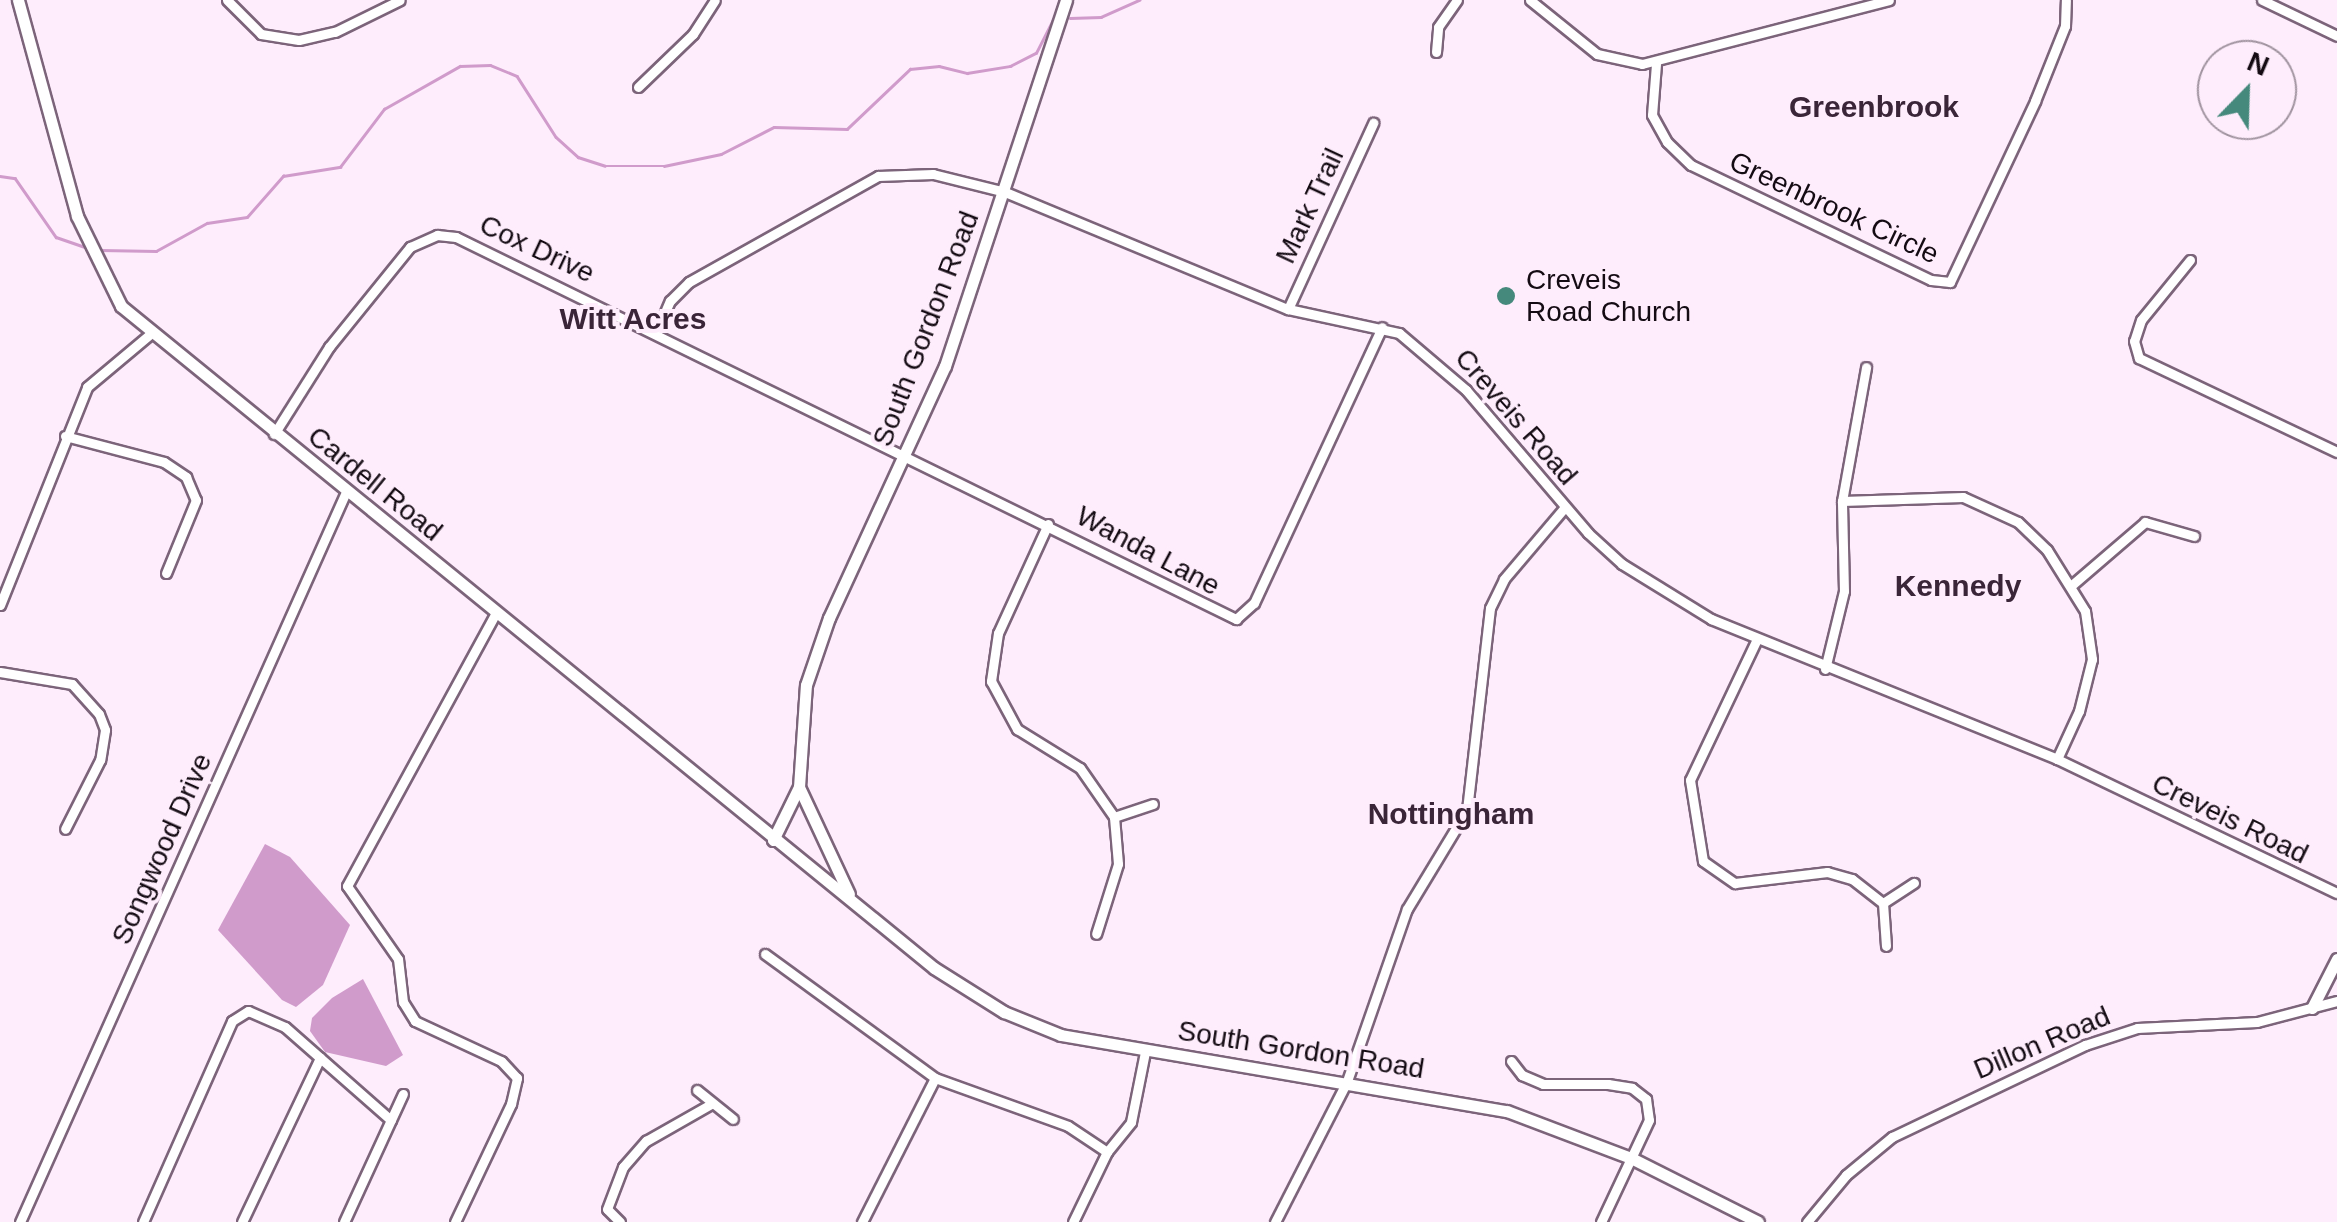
<!DOCTYPE html>
<html>
<head>
<meta charset="utf-8">
<style>
  body { margin:0 }
  #map { position:relative; width:2337px; height:1222px; overflow:hidden; background:#feedfc; font-family:Arial,sans-serif }
  div>[style] { position:absolute }
  .water>* { inset:0; background:#d09bcb }
  .stream>* { height:2.5px; margin:-1.25px; padding:0 1.25px; transform-origin:1.25px; border-radius:1.25px; background:#d09bcb }
  .roads { filter:drop-shadow(2px 0 #7c647a) drop-shadow(-2px 0 #7c647a) drop-shadow(0 2px #7c647a) drop-shadow(0 -2px #7c647a) }
  .minor>* { height:9px; margin:-4.5px; padding:0 4.5px; transform-origin:4.5px; border-radius:4.5px; background:#fff }
  .tertiary>* { height:11px; margin:-5.5px; padding:0 5.5px; transform-origin:5.5px; border-radius:5.5px; background:#fff }
  .dots>* { width:28px; height:28px; translate:-50% -50%; box-sizing:border-box; border:5px solid #feedfc; border-radius:50% }
  span { translate:-50% -50%; white-space:nowrap; text-align:center; line-height:1.15; -webkit-text-stroke:8px #feedfc; paint-order:stroke }
  .street-label { font-size:28px; color:#140b13 }
  .poi-label { font-size:28px; color:#140b13 }
  .left { translate:0 -50%; text-align:left }
  .neighbourhood-label { font-size:30px; color:#3a2538; font-weight:700 }
  .north { position:absolute; left:2197px; top:40px; width:100px; height:100px; box-sizing:border-box; background:#feedfc; border:2px solid #a0939f; border-radius:50%; rotate:23deg; font-size:28px; font-weight:700; line-height:40px; text-align:center; color:#140b13 }
  .north::after { content:''; display:block; margin:auto; width:35px; height:45px; background:#45897c; clip-path:polygon(50% 0,100% 100%,50% 72%,0 100%) }
</style>
</head>
<body>
<div id="map">
  <div class="water">
    <div style="clip-path:polygon(265px 844px,290px 857px,350px 925px,323px 985px,296px 1007px,282px 1000px,218px 930px)"></div>
    <div style="clip-path:polygon(363px 979px,403px 1055px,386px 1066px,325px 1052px,310px 1031px,312px 1018px,332px 998px)"></div>
  </div>
  <div class="stream">
    <div style="left:1070px;top:18px;width:31px;rotate:-2deg"></div>
    <div style="left:1101px;top:17px;width:42px;rotate:-24.1deg"></div>
    <div style="left:0;top:176px;width:15px;rotate:8deg"></div>
    <div style="left:15px;top:178px;width:72px;rotate:55.2deg"></div>
    <div style="left:56px;top:237px;width:34px;rotate:19deg"></div>
    <div style="left:101px;top:250px;width:55px;rotate:1deg"></div>
    <div style="left:156px;top:251px;width:58px;rotate:-28.8deg"></div>
    <div style="left:207px;top:223px;width:40px;rotate:-8.5deg"></div>
    <div style="left:247px;top:217px;width:55px;rotate:-48.7deg"></div>
    <div style="left:283px;top:176px;width:58px;rotate:-9deg"></div>
    <div style="left:340px;top:167px;width:73px;rotate:-52.8deg"></div>
    <div style="left:384px;top:109px;width:87px;rotate:-29.5deg"></div>
    <div style="left:460px;top:66px;width:30px;rotate:-2deg"></div>
    <div style="left:490px;top:65px;width:29px;rotate:22deg"></div>
    <div style="left:517px;top:76px;width:72px;rotate:57.4deg"></div>
    <div style="left:556px;top:137px;width:30px;rotate:42deg"></div>
    <div style="left:578px;top:157px;width:28px;rotate:18deg"></div>
    <div style="left:605px;top:166px;width:59px"></div>
    <div style="left:664px;top:166px;width:58px;rotate:-11.9deg"></div>
    <div style="left:721px;top:154px;width:59px;rotate:-27deg"></div>
    <div style="left:774px;top:127px;width:73px;rotate:1.6deg"></div>
    <div style="left:847px;top:129px;width:87px;rotate:-43.6deg"></div>
    <div style="left:910px;top:69px;width:29px;rotate:-6deg"></div>
    <div style="left:939px;top:66px;width:29px;rotate:14deg"></div>
    <div style="left:967px;top:73px;width:44px;rotate:-9.2deg"></div>
    <div style="left:1010px;top:66px;width:29px;rotate:-27deg"></div>
    <div style="left:1036px;top:53px;width:37px;rotate:-63deg"></div>
  </div>
  <div class="roads">
    <div class="minor">
      <div style="left:227px;top:0;width:48px;rotate:45deg"></div>
      <div style="left:261px;top:34px;width:38px;rotate:9deg"></div>
      <div style="left:299px;top:40px;width:37px;rotate:-13deg"></div>
      <div style="left:335px;top:32px;width:72px;rotate:-26.2deg"></div>
      <div style="left:1530px;top:0;width:86px;rotate:38.9deg"></div>
      <div style="left:1597px;top:54px;width:46px;rotate:12.5deg"></div>
      <div style="left:1642px;top:64px;width:255px;rotate:-14.5deg"></div>
      <div style="left:2262px;top:0;width:83px;rotate:25.6deg"></div>
      <div style="left:1436px;top:52px;width:25px;rotate:-85deg"></div>
      <div style="left:1438px;top:27px;width:33px;rotate:-55deg"></div>
      <div style="left:1656px;top:64px;width:51px;rotate:94.5deg"></div>
      <div style="left:1652px;top:115px;width:31px;rotate:61deg"></div>
      <div style="left:1667px;top:142px;width:33px;rotate:44deg"></div>
      <div style="left:1691px;top:165px;width:266px;rotate:25.6deg"></div>
      <div style="left:1931px;top:280px;width:19px;rotate:6deg"></div>
      <div style="left:1950px;top:282px;width:200px;rotate:-64.8deg"></div>
      <div style="left:2035px;top:101px;width:81px;rotate:-68.2deg"></div>
      <div style="left:2065px;top:26px;width:26px;rotate:-88deg"></div>
      <div style="left:638px;top:87px;width:76px;rotate:-43.9deg"></div>
      <div style="left:693px;top:34px;width:40px;rotate:-57.1deg"></div>
      <div style="left:2190px;top:260px;width:77px;rotate:129.2deg"></div>
      <div style="left:2141px;top:320px;width:22px;rotate:108deg"></div>
      <div style="left:2134px;top:341px;width:18px;rotate:74deg"></div>
      <div style="left:2139px;top:358px;width:219px;rotate:25.4deg"></div>
      <div style="left:1288px;top:309px;width:205px;rotate:-65.4deg"></div>
      <div style="left:657px;top:331px;width:33px;rotate:-67deg"></div>
      <div style="left:670px;top:301px;width:27px;rotate:-45deg"></div>
      <div style="left:689px;top:282px;width:217px;rotate:-29.3deg"></div>
      <div style="left:878px;top:176px;width:55px;rotate:-2.1deg"></div>
      <div style="left:933px;top:174px;width:74px;rotate:14deg"></div>
      <div style="left:1005px;top:192px;width:306px;rotate:22.5deg"></div>
      <div style="left:1288px;top:309px;width:114px;rotate:12.2deg"></div>
      <div style="left:1399px;top:333px;width:88px;rotate:40.4deg"></div>
      <div style="left:1466px;top:390px;width:188px;rotate:49.5deg"></div>
      <div style="left:1588px;top:533px;width:46px;rotate:42.4deg"></div>
      <div style="left:1622px;top:564px;width:105px;rotate:31.7deg"></div>
      <div style="left:1711px;top:619px;width:373px;rotate:22deg"></div>
      <div style="left:2057px;top:759px;width:310px;rotate:25.6deg"></div>
      <div style="left:274px;top:434px;width:103px;rotate:-57.7deg"></div>
      <div style="left:329px;top:347px;width:129px;rotate:-51deg"></div>
      <div style="left:410px;top:247px;width:30px;rotate:-24deg"></div>
      <div style="left:437px;top:235px;width:19px;rotate:6deg"></div>
      <div style="left:456px;top:237px;width:869px;rotate:26.09deg"></div>
      <div style="left:1236px;top:619px;width:24px;rotate:-42deg"></div>
      <div style="left:1254px;top:603px;width:304px;rotate:-65.1deg"></div>
      <div style="left:65px;top:436px;width:102px;rotate:14.7deg"></div>
      <div style="left:164px;top:462px;width:27px;rotate:34deg"></div>
      <div style="left:186px;top:477px;width:25px;rotate:67deg"></div>
      <div style="left:196px;top:500px;width:79px;rotate:112.3deg"></div>
      <div style="left:1842px;top:501px;width:121px;rotate:-1.9deg"></div>
      <div style="left:1963px;top:497px;width:60px;rotate:24.4deg"></div>
      <div style="left:2018px;top:522px;width:40px;rotate:44deg"></div>
      <div style="left:2047px;top:550px;width:72px;rotate:58.1deg"></div>
      <div style="left:2085px;top:611px;width:49px;rotate:81.7deg"></div>
      <div style="left:2092px;top:659px;width:54px;rotate:104deg"></div>
      <div style="left:2079px;top:711px;width:53px;rotate:114.6deg"></div>
      <div style="left:1048px;top:524px;width:120px;rotate:114.6deg"></div>
      <div style="left:998px;top:633px;width:49px;rotate:98.3deg"></div>
      <div style="left:991px;top:681px;width:55px;rotate:61.6deg"></div>
      <div style="left:1017px;top:729px;width:74px;rotate:31.8deg"></div>
      <div style="left:1080px;top:768px;width:60px;rotate:55.2deg"></div>
      <div style="left:1114px;top:817px;width:47px;rotate:85.1deg"></div>
      <div style="left:1118px;top:864px;width:73px;rotate:107.4deg"></div>
      <div style="left:2073px;top:584px;width:95px;rotate:-40.7deg"></div>
      <div style="left:2145px;top:522px;width:51px;rotate:15.9deg"></div>
      <div style="left:0;top:605px;width:235px;rotate:-68.2deg"></div>
      <div style="left:87px;top:387px;width:81px;rotate:-40deg"></div>
      <div style="left:1757px;top:639px;width:156px;rotate:115.4deg"></div>
      <div style="left:1690px;top:780px;width:82px;rotate:80.9deg"></div>
      <div style="left:1703px;top:861px;width:39px;rotate:35deg"></div>
      <div style="left:1735px;top:883px;width:93px;rotate:-6.8deg"></div>
      <div style="left:1827px;top:872px;width:26px;rotate:16deg"></div>
      <div style="left:1852px;top:879px;width:39px;rotate:38deg"></div>
      <div style="left:1883px;top:903px;width:43px;rotate:86deg"></div>
      <div style="left:1825px;top:669px;width:80px;rotate:-76.3deg"></div>
      <div style="left:1844px;top:591px;width:90px;rotate:-91.3deg"></div>
      <div style="left:1842px;top:501px;width:136px;rotate:-79.8deg"></div>
      <div style="left:0;top:672px;width:73px;rotate:9.5deg"></div>
      <div style="left:72px;top:684px;width:40px;rotate:48deg"></div>
      <div style="left:99px;top:714px;width:17px;rotate:69deg"></div>
      <div style="left:105px;top:730px;width:30px;rotate:99deg"></div>
      <div style="left:100px;top:760px;width:77px;rotate:116.9deg"></div>
      <div style="left:1114px;top:817px;width:41px;rotate:-18.4deg"></div>
      <div style="left:1883px;top:903px;width:37px;rotate:-33deg"></div>
      <div style="left:765px;top:954px;width:210px;rotate:36.1deg"></div>
      <div style="left:935px;top:1078px;width:141px;rotate:19.8deg"></div>
      <div style="left:1068px;top:1126px;width:47px;rotate:33.7deg"></div>
      <div style="left:1511px;top:1061px;width:18px;rotate:52deg"></div>
      <div style="left:1522px;top:1075px;width:23px;rotate:23deg"></div>
      <div style="left:1543px;top:1084px;width:65px"></div>
      <div style="left:1608px;top:1084px;width:24px;rotate:9deg"></div>
      <div style="left:1632px;top:1088px;width:18px;rotate:38deg"></div>
      <div style="left:1646px;top:1099px;width:21px;rotate:82deg"></div>
      <div style="left:1649px;top:1120px;width:113px;rotate:115.2deg"></div>
      <div style="left:697px;top:1090px;width:46px;rotate:38.9deg"></div>
      <div style="left:20px;top:1222px;width:797px;rotate:-65.94deg"></div>
      <div style="left:143px;top:1222px;width:220px;rotate:-66.1deg"></div>
      <div style="left:232px;top:1021px;width:19px;rotate:-32deg"></div>
      <div style="left:248px;top:1011px;width:40px;rotate:23.4deg"></div>
      <div style="left:285px;top:1027px;width:141px;rotate:41.3deg"></div>
      <div style="left:242px;top:1222px;width:182px;rotate:-64.6deg"></div>
      <div style="left:344px;top:1222px;width:141px;rotate:-65.3deg"></div>
      <div style="left:455px;top:1222px;width:131px;rotate:-64.6deg"></div>
      <div style="left:511px;top:1104px;width:27px;rotate:-77deg"></div>
      <div style="left:517px;top:1078px;width:23px;rotate:-133deg"></div>
      <div style="left:501px;top:1061px;width:95px;rotate:-155.1deg"></div>
      <div style="left:415px;top:1021px;width:22px;rotate:-122deg"></div>
      <div style="left:403px;top:1002px;width:43px;rotate:-96.6deg"></div>
      <div style="left:398px;top:959px;width:89px;rotate:-124.9deg"></div>
      <div style="left:347px;top:886px;width:311px;rotate:-61.4deg"></div>
      <div style="left:620px;top:1222px;width:18px;rotate:-135deg"></div>
      <div style="left:607px;top:1209px;width:45px;rotate:-69.1deg"></div>
      <div style="left:623px;top:1167px;width:35px;rotate:-49deg"></div>
      <div style="left:646px;top:1141px;width:75px;rotate:-29.6deg"></div>
      <div style="left:862px;top:1222px;width:161px;rotate:-63.1deg"></div>
      <div style="left:1073px;top:1222px;width:78px;rotate:-64.1deg"></div>
      <div style="left:1107px;top:1152px;width:38px;rotate:-51deg"></div>
      <div style="left:1131px;top:1122px;width:71px;rotate:-78.7deg"></div>
      <div style="left:1275px;top:1222px;width:158px;rotate:-62.9deg"></div>
      <div style="left:1347px;top:1081px;width:182px;rotate:-70.8deg"></div>
      <div style="left:1407px;top:909px;width:116px;rotate:-58.8deg"></div>
      <div style="left:1467px;top:810px;width:203px;rotate:-83.5deg"></div>
      <div style="left:1490px;top:608px;width:32px;rotate:-64deg"></div>
      <div style="left:1504px;top:579px;width:94px;rotate:-49.7deg"></div>
      <div style="left:1807px;top:1222px;width:61px;rotate:-50.3deg"></div>
      <div style="left:1846px;top:1175px;width:60px;rotate:-39.6deg"></div>
      <div style="left:1892px;top:1137px;width:214px;rotate:-25.5deg"></div>
      <div style="left:2085px;top:1045px;width:55px;rotate:-18.1deg"></div>
      <div style="left:2137px;top:1028px;width:120px;rotate:-2.9deg"></div>
      <div style="left:2257px;top:1022px;width:83px;rotate:-14.7deg"></div>
    </div>
    <div class="tertiary">
      <div style="left:18px;top:0;width:224px;rotate:74.7deg"></div>
      <div style="left:77px;top:216px;width:100px;rotate:63.9deg"></div>
      <div style="left:121px;top:306px;width:1048px;rotate:39.15deg"></div>
      <div style="left:934px;top:968px;width:83px;rotate:32.2deg"></div>
      <div style="left:1004px;top:1012px;width:61px;rotate:22deg"></div>
      <div style="left:1061px;top:1035px;width:452px;rotate:9.7deg"></div>
      <div style="left:1507px;top:1111px;width:133px;rotate:20.8deg"></div>
      <div style="left:1631px;top:1158px;width:142px;rotate:26.7deg"></div>
      <div style="left:799px;top:787px;width:118px;rotate:65deg"></div>
      <div style="left:773px;top:840px;width:59px;rotate:-63.9deg"></div>
      <div style="left:799px;top:787px;width:102px;rotate:-86.1deg"></div>
      <div style="left:806px;top:685px;width:71px;rotate:-71.1deg"></div>
      <div style="left:829px;top:618px;width:277px;rotate:-65.3deg"></div>
      <div style="left:945px;top:366px;width:385px;rotate:-71.7deg"></div>
      <div style="left:2312px;top:1008px;width:55px;rotate:-63deg"></div>
    </div>
  </div>
  <div class="dots">
    <div style="left:1506px;top:296px;background:#45897c"></div>
  </div>
  <div class="street-label">
    <span style="left:1310px;top:206px;rotate:-65deg">Mark Trail</span>
    <span style="left:1834px;top:208px;rotate:25deg">Greenbrook Circle</span>
    <span style="left:537px;top:249px;rotate:25deg">Cox Drive</span>
    <span style="left:926px;top:329px;rotate:-69deg">South Gordon Road</span>
    <span style="left:1516px;top:417px;rotate:49deg">Creveis Road</span>
    <span style="left:375px;top:484px;rotate:39deg">Cardell Road</span>
    <span style="left:1148px;top:551px;rotate:28deg">Wanda Lane</span>
    <span style="left:2230px;top:819px;rotate:26deg">Creveis Road</span>
    <span style="left:162px;top:849px;rotate:-66deg">Songwood Drive</span>
    <span style="left:2042px;top:1043px;rotate:-23deg">Dillon Road</span>
    <span style="left:1301px;top:1050px;rotate:9deg">South Gordon Road</span>
  </div>
  <div class="poi-label">
    <span class="left" style="left:1526px;top:296px">Creveis<br>Road Church</span>
  </div>
  <div class="neighbourhood-label">
    <span style="left:1874px;top:107px">Greenbrook</span>
    <span style="left:633px;top:319px">Witt Acres</span>
    <span style="left:1958px;top:586px">Kennedy</span>
    <span style="left:1451px;top:814px">Nottingham</span>
  </div>
  <div class="north">N</div>
</div>
</body>
</html>
